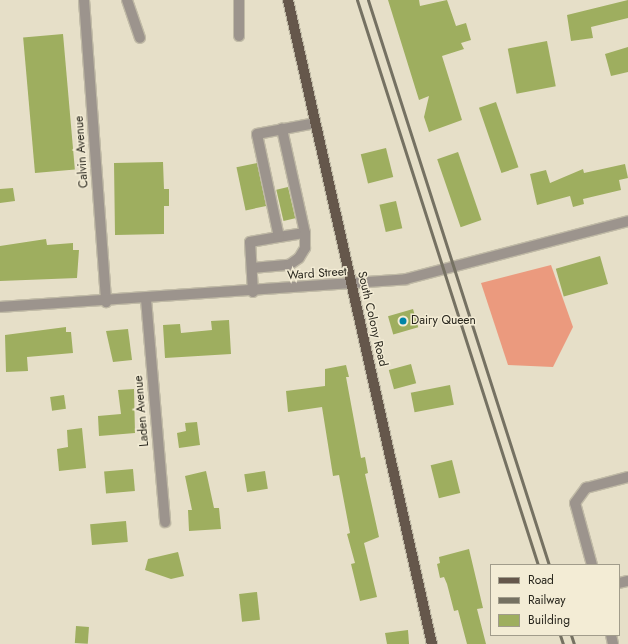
<!DOCTYPE html>
<html>
<head>
<meta charset="utf-8">
<style>
  body { margin:0 }
  #map { position:relative; width:628px; height:644px; overflow:hidden; background:#e6dfc8; font-family:Jost,sans-serif }
  div>[style] { position:absolute }
  .forest>* { inset:0; background:#eb9a7e }
  .building>* { inset:0; background:#9eae5f; transform-origin:0 0 }
  .roads { filter:drop-shadow(1px 0 #c0baa6) drop-shadow(-1px 0 #c0baa6) drop-shadow(0 1px #c0baa6) drop-shadow(0 -1px #c0baa6) }
  .minor>* { height:10px; margin:-5px; padding:0 5px; transform-origin:5px; border-radius:5px; background:#9c948d }
  .major>* { height:10px; margin:-5px; padding:0 5px; transform-origin:5px; border-radius:5px; background:#65574b }
  .rail>* { height:3px; margin:-1.5px; padding:0 1.5px; transform-origin:1.5px; border-radius:1.5px; background:#757162 }
  .dots>* { width:11px; height:11px; translate:-50% -50%; box-sizing:border-box; border:2px solid #f3ecd5; border-radius:50% }
  span { translate:-50% -50%; white-space:nowrap; text-align:center; line-height:1.15; -webkit-text-stroke:3px #f3ecd5; paint-order:stroke }
  .street-label { font-size:12px; color:#27251c }
  .poi-label { font-size:12px; color:#27251c }
  .left { translate:0 -50%; text-align:left }
  .legend { position:absolute; left:490px; top:564px; width:130px; height:72px; box-sizing:border-box; background:#f3ecd5; border:1px solid #a19c8b; margin:0; padding:5px 7px; list-style:none; font-size:12px; color:#27251c }
  .legend li { display:flex; align-items:center; gap:8px; height:20px }
  .legend b { width:20px; border:1px solid #a19c8b }
</style>
</head>
<body>
<div id="map">
  <div class="forest">
    <div style="clip-path:polygon(551px 265px,573px 327px,553px 367px,508px 365px,481px 283px)"></div>
  </div>
  <div class="building">
    <div style="clip-path:polygon(388px 0,419px 0,420px 6px,447px 0,456px 26px,466px 23px,471px 40px,461px 43px,464px 49px,442px 56px,462px 120px,429px 132px,424px 117px,429px 96px,419px 100px)"></div>
    <div style="clip-path:polygon(628px 0,628px 18px,591px 27px,593px 38px,571px 41px,567px 15px)"></div>
    <div style="left:63px;top:34px;width:136px;height:40px;rotate:85deg"></div>
    <div style="left:547px;top:41px;width:46px;height:40px;rotate:79deg"></div>
    <div style="clip-path:polygon(628px 47px,628px 72px,611px 76px,605px 54px)"></div>
    <div style="left:496px;top:102px;width:69px;height:18px;rotate:71deg"></div>
    <div style="left:386px;top:148px;width:30px;height:26px;rotate:76deg"></div>
    <div style="left:458px;top:152px;width:72px;height:22px;rotate:71deg"></div>
    <div style="clip-path:polygon(163px 162px,164px 189px,169px 189px,169px 206px,164px 206px,164px 234px,115px 235px,114px 163px)"></div>
    <div style="left:257px;top:163px;width:44px;height:21px;rotate:78deg"></div>
    <div style="clip-path:polygon(625px 164px,628px 178px,619px 180px,621px 190px,583px 199px,584px 204px,573px 207px,570px 196px,537px 205px,530px 174px,546px 170px,550px 183px,583px 169px,584px 173px)"></div>
    <div style="left:288px;top:187px;width:32px;height:12px;rotate:77deg"></div>
    <div style="clip-path:polygon(13px 188px,15px 201px,0 203px,0 189px)"></div>
    <div style="left:396px;top:201px;width:28px;height:17px;rotate:77deg"></div>
    <div style="clip-path:polygon(46px 239px,47px 245px,73px 243px,73px 250px,79px 250px,77px 278px,0 281px,0 246px)"></div>
    <div style="left:600px;top:256px;width:29px;height:46px;rotate:74deg"></div>
    <div style="left:413px;top:309px;width:19px;height:26px;rotate:74deg"></div>
    <div style="clip-path:polygon(229px 320px,231px 354px,165px 358px,163px 325px,180px 324px,181px 333px,212px 330px,211px 321px)"></div>
    <div style="clip-path:polygon(66px 327px,66px 332px,71px 332px,73px 353px,27px 357px,28px 371px,6px 372px,5px 335px)"></div>
    <div style="clip-path:polygon(128px 329px,132px 360px,113px 362px,106px 331px)"></div>
    <div style="left:411px;top:364px;width:20px;height:23px;rotate:75deg"></div>
    <div style="clip-path:polygon(346px 365px,349px 377px,346px 377px,361px 458px,365px 457px,368px 473px,365px 474px,379px 537px,364px 543px,377px 597px,360px 601px,351px 564px,355px 563px,347px 534px,350px 533px,339px 475px,333px 476px,322px 407px,288px 412px,286px 391px,325px 386px,325px 369px)"></div>
    <div style="left:450px;top:385px;width:20px;height:40px;rotate:79deg"></div>
    <div style="clip-path:polygon(134px 389px,135px 433px,99px 436px,98px 416px,121px 414px,118px 390px)"></div>
    <div style="left:64px;top:395px;width:14px;height:14px;rotate:82deg"></div>
    <div style="clip-path:polygon(197px 422px,200px 445px,179px 448px,177px 433px,186px 431px,185px 423px)"></div>
    <div style="clip-path:polygon(82px 428px,86px 468px,59px 471px,57px 449px,68px 447px,67px 430px)"></div>
    <div style="left:452px;top:460px;width:34px;height:22px;rotate:76deg"></div>
    <div style="left:133px;top:469px;width:22px;height:29px;rotate:85deg"></div>
    <div style="clip-path:polygon(206px 471px,214px 508px,219px 508px,221px 529px,189px 531px,188px 510px,192px 510px,185px 476px)"></div>
    <div style="left:265px;top:471px;width:18px;height:21px;rotate:81deg"></div>
    <div style="left:126px;top:521px;width:21px;height:36px;rotate:85deg"></div>
    <div style="clip-path:polygon(469px 549px,483px 608px,477px 609px,486px 644px,467px 644px,458px 610px,454px 611px,447px 584px,444px 577px,440px 578px,437px 564px,440px 563px,439px 557px)"></div>
    <div style="clip-path:polygon(178px 552px,184px 576px,171px 579px,145px 570px,148px 559px)"></div>
    <div style="left:257px;top:592px;width:28px;height:18px;rotate:84deg"></div>
    <div style="left:76px;top:626px;width:13px;height:17px;rotate:4deg"></div>
    <div style="clip-path:polygon(408px 630px,409px 644px,387px 644px,385px 633px)"></div>
  </div>
  <div class="roads">
    <div class="minor">
      <div style="left:84px;top:0;width:303px;rotate:85.8deg"></div>
      <div style="left:127px;top:0;width:40px;rotate:71.1deg"></div>
      <div style="left:239px;top:0;width:36px;rotate:90deg"></div>
      <div style="left:279px;top:237px;width:26px;rotate:-9deg"></div>
      <div style="left:305px;top:233px;width:107px;rotate:-102.5deg"></div>
      <div style="left:252px;top:268px;width:37px;rotate:-5deg"></div>
      <div style="left:289px;top:265px;width:12px;rotate:-35deg"></div>
      <div style="left:299px;top:258px;width:12px;rotate:-59deg"></div>
      <div style="left:305px;top:248px;width:15px;rotate:-90deg"></div>
      <div style="left:253px;top:292px;width:50px;rotate:-93.4deg"></div>
      <div style="left:250px;top:242px;width:29px;rotate:-10deg"></div>
      <div style="left:279px;top:237px;width:105px;rotate:-102.1deg"></div>
      <div style="left:257px;top:134px;width:59px;rotate:-10.7deg"></div>
      <div style="left:146px;top:299px;width:224px;rotate:85.1deg"></div>
      <div style="left:0;top:307px;width:407px;rotate:-3.9deg"></div>
      <div style="left:406px;top:279px;width:229px;rotate:-14.6deg"></div>
      <div style="left:592px;top:565px;width:64px;rotate:-105.3deg"></div>
      <div style="left:575px;top:503px;width:19px;rotate:-54deg"></div>
      <div style="left:586px;top:488px;width:43px;rotate:-14.7deg"></div>
      <div style="left:619px;top:583px;width:9px;rotate:-13deg"></div>
      <div style="left:611px;top:635px;width:9px;rotate:77deg"></div>
    </div>
    <div class="major">
      <div style="left:288px;top:0;width:660px;rotate:77.4deg"></div>
    </div>
  </div>
  <div class="rail">
    <div style="left:357px;top:0;width:593px;rotate:72.24deg"></div>
    <div style="left:368px;top:0;width:593px;rotate:72.24deg"></div>
    <div style="left:560px;top:635px;width:9px;rotate:72deg"></div>
    <div style="left:571px;top:635px;width:9px;rotate:72deg"></div>
  </div>
  <div class="dots">
    <div style="left:403px;top:321px;background:#0085a7"></div>
  </div>
  <div class="street-label">
    <span style="left:82px;top:152px;rotate:-94deg">Calvin Avenue</span>
    <span style="left:317px;top:274px;rotate:-4deg">Ward Street</span>
    <span style="left:372px;top:319px;rotate:77deg">South Colony Road</span>
    <span style="left:142px;top:411px;rotate:-95deg">Laden Avenue</span>
  </div>
  <div class="poi-label">
    <span class="left" style="left:411px;top:321px">Dairy Queen</span>
  </div>
  <ul class="legend">
  <li><b style="height:5px;background:#65574b"></b>Road</li>
  <li><b style="height:5px;background:#757162"></b>Railway</li>
  <li><b style="height:11px;background:#9eae5f"></b>Building</li>
  </ul>
</div>
</body>
</html>
